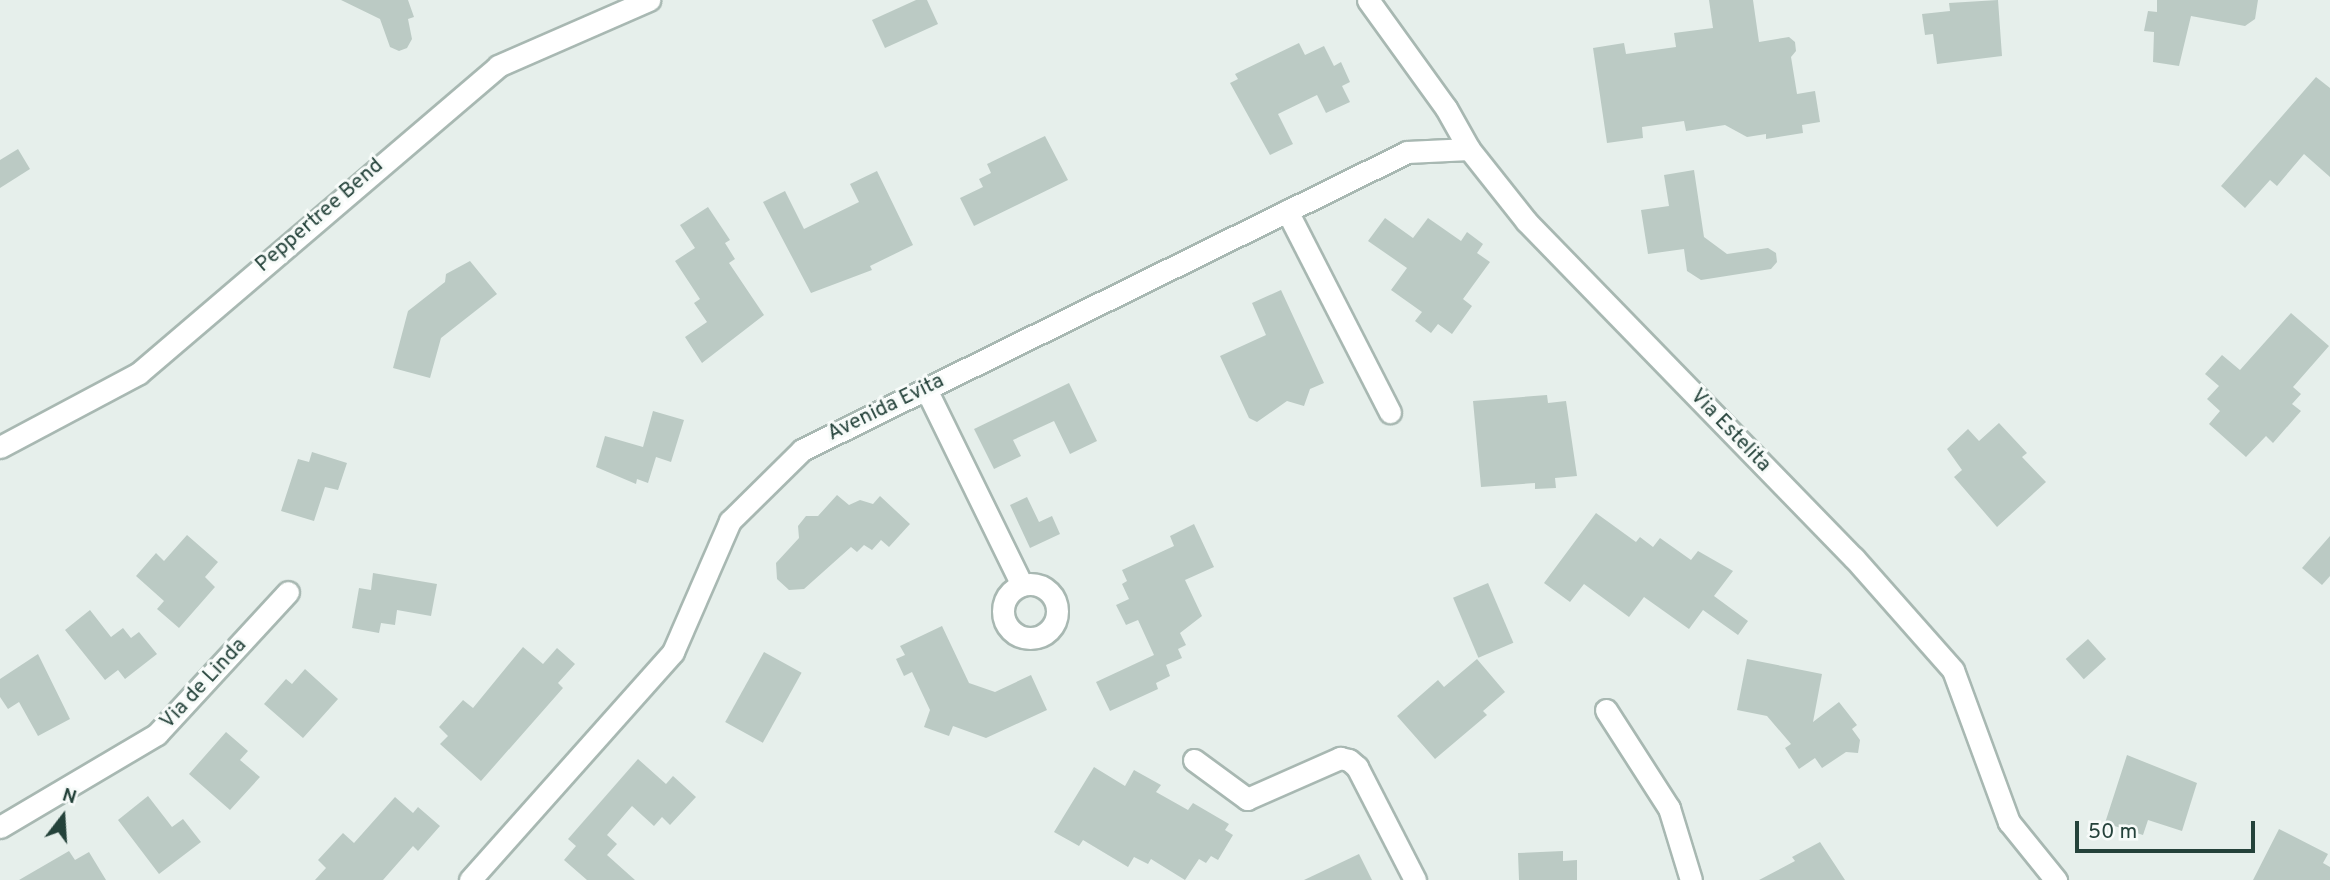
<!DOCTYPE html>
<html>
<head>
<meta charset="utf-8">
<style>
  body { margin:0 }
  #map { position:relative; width:2330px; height:880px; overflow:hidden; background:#e6efeb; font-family:Overpass,sans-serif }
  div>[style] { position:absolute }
  .building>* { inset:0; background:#bbcac4; transform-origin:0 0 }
  .roads { filter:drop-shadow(2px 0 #a8b8b2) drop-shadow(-2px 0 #a8b8b2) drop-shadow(0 2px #a8b8b2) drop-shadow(0 -2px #a8b8b2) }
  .minor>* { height:21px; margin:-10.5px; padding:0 10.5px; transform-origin:10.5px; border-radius:10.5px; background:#fff }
  .minor>.ring { margin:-10.5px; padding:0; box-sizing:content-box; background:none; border:21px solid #fff; border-radius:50% }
  span { translate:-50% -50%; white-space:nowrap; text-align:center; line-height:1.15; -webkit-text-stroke:6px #f7fbf9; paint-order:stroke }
  .street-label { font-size:21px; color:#24423a }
  .north { position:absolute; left:28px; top:782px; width:70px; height:70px; -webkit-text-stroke:5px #f7fbf9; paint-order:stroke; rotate:17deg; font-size:19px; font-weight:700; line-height:28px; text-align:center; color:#24423a }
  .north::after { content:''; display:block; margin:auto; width:24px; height:32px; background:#24423a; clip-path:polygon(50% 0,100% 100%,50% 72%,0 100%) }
  .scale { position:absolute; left:2075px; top:821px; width:180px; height:32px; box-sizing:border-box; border:4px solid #24423a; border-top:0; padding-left:9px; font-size:21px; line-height:24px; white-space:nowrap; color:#24423a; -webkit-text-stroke:5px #f7fbf9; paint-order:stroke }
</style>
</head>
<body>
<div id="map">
  <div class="building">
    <div style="clip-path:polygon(341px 0,408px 0,414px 17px,408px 19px,412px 39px,407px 48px,399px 51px,390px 47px,380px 19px)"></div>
    <div style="clip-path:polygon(916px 0,927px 0,938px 24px,885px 48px,872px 20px)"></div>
    <div style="clip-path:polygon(1709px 0,1753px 0,1759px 42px,1789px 37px,1795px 42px,1796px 51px,1791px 57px,1797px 94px,1815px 91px,1820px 122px,1802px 125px,1803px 133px,1766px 139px,1766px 134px,1747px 137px,1725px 125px,1686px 131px,1684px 121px,1642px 127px,1643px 138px,1607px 143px,1593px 48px,1624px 43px,1626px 54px,1676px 47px,1674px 33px,1713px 28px)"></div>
    <div style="clip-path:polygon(1998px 0,2002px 56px,1937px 64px,1933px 34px,1925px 35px,1922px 14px,1950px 11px,1949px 3px)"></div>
    <div style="clip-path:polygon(2157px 0,2258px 0,2255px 19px,2245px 26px,2191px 16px,2179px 66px,2153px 62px,2154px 32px,2144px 31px,2148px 11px,2157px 12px)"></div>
    <div style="clip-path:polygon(1299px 43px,1305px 55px,1324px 46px,1334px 66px,1341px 62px,1350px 82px,1342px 86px,1350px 102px,1326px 113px,1317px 95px,1278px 114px,1293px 144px,1270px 155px,1230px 83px,1238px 79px,1235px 74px)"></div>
    <div style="clip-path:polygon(2316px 77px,2330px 88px,2330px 177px,2304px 154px,2277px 186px,2270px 180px,2245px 208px,2221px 186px)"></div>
    <div style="clip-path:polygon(1045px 136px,1068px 180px,974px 226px,960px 198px,983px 187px,979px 179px,991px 173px,987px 164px)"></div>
    <div style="clip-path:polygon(18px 149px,30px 169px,0 188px,0 160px)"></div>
    <div style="clip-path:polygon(1694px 170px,1704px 237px,1727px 254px,1768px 248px,1776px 253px,1777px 262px,1771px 269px,1701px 280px,1687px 271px,1684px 249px,1648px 254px,1641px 210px,1669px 206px,1664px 175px)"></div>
    <div style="clip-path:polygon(877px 171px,913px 245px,870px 266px,872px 270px,811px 293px,763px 202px,785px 191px,804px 229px,859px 202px,850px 184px)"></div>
    <div style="clip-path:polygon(708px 207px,730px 240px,725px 243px,735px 259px,729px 263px,764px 315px,702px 363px,685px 337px,707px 322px,694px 303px,700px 299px,675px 261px,695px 248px,680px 225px)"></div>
    <div style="clip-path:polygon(1385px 218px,1413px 238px,1428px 218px,1461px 241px,1467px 232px,1483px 244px,1477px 253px,1490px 262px,1463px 299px,1472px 306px,1452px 334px,1438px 324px,1431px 333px,1415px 321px,1422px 312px,1391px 290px,1407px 268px,1368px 241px)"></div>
    <div style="clip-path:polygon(470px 261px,497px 294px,441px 338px,430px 378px,393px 368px,408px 311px,445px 282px,446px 274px)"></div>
    <div style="clip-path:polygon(1281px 290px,1324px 383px,1310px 389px,1304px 406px,1287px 401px,1257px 422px,1249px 418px,1220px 356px,1266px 335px,1252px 303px)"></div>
    <div style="clip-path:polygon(2291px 313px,2329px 346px,2293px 387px,2301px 394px,2292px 404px,2301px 411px,2273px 443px,2266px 436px,2246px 457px,2209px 424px,2220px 411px,2207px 399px,2219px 386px,2205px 374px,2222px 355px,2240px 370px)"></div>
    <div style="clip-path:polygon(1069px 383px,1097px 441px,1070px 454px,1054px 421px,1013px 440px,1021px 456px,994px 469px,974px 429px)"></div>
    <div style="clip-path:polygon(1547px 395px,1548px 403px,1566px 401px,1577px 476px,1555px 478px,1556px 488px,1535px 489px,1535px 483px,1481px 487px,1473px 401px)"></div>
    <div style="clip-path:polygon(653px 411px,684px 420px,671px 462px,656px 457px,648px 483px,637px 479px,636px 484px,596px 467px,605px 436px,643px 447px)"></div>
    <div style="clip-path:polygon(1999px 423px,2027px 453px,2022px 457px,2046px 482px,1997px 527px,1954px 477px,1962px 470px,1947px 449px,1968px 429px,1979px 441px)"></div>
    <div style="clip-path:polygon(312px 452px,347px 463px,338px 490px,325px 487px,314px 521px,281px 511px,298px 459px,309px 462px)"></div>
    <div style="clip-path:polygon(837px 495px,849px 505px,860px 500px,873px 504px,880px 496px,910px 524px,889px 547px,881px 540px,872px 550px,864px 545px,857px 552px,851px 547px,804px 589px,789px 590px,777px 579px,776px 563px,799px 538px,798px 526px,806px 516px,818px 516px)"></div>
    <div style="clip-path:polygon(1027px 497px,1039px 522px,1052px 516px,1060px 534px,1030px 548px,1010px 505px)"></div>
    <div style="clip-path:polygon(1596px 513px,1636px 542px,1640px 537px,1653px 547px,1660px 538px,1691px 560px,1698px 551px,1733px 571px,1714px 596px,1748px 621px,1738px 635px,1703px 610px,1689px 629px,1644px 597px,1629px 617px,1584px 584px,1570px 602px,1544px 583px)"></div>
    <div style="clip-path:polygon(1194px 524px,1214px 567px,1185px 580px,1202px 616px,1180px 633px,1186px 645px,1178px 649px,1182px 658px,1166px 665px,1170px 676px,1156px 683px,1158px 689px,1110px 711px,1096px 682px,1154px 655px,1138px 620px,1126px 625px,1116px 605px,1129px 599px,1122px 584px,1127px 581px,1122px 570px,1174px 546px,1170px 536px)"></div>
    <div style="clip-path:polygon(187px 535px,218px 562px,205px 577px,215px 587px,179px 628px,157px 609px,164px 601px,136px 576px,156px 553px,164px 561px)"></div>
    <div style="clip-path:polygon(2330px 536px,2330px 576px,2322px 585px,2302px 568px)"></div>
    <div style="clip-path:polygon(373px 573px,437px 584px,431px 616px,397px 610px,395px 625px,381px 623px,379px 633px,352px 628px,359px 588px,371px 590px)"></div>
    <div style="left:1488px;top:583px;width:65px;height:38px;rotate:67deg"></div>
    <div style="clip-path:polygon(90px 610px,111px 637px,123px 628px,131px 638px,139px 632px,157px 654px,125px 679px,118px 670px,105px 680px,65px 630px)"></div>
    <div style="clip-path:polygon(942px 626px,969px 683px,995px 692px,1031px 675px,1047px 710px,986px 738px,953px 726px,949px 736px,924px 727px,930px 710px,912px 672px,904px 676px,896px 659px,905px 655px,900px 646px)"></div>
    <div style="left:2088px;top:639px;width:27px;height:30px;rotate:48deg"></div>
    <div style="clip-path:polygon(523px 647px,543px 664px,557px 648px,575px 664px,558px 683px,563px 688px,481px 781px,440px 744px,448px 736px,439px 727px,463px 700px,473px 708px)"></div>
    <div style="left:764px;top:652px;width:43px;height:80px;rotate:29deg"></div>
    <div style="clip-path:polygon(38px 654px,70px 719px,38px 736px,19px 702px,8px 709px,0 697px,0 679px)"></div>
    <div style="clip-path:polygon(1477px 659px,1505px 692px,1483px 711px,1487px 715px,1435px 759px,1397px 716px,1438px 680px,1444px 687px)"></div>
    <div style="clip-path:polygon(1747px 659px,1822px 674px,1813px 722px,1839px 702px,1857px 725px,1852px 729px,1860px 740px,1858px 753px,1846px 752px,1822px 768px,1815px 758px,1799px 769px,1785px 748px,1791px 744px,1767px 716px,1737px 710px)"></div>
    <div style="clip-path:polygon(305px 669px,338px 699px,303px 738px,264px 704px,286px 679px,292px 684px)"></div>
    <div style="clip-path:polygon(226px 732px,248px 751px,240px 760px,260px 777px,230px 810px,189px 774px)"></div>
    <div style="clip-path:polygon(2127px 755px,2197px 783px,2182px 831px,2148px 820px,2143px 835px,2105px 823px)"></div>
    <div style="clip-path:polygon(638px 759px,666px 784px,673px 776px,696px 797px,670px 825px,662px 817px,654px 826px,632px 806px,607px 835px,617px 844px,607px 855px,635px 880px,587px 880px,564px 860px,576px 846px,568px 839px)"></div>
    <div style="clip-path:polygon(1094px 767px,1125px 786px,1134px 770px,1161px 785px,1156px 792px,1188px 810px,1193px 803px,1229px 824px,1225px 830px,1233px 835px,1218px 860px,1211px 856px,1206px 863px,1199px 859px,1185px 880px,1151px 859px,1148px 864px,1134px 857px,1128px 867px,1083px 840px,1079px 846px,1054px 832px)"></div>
    <div style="clip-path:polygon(148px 796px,172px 827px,183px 819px,201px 842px,159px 874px,118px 820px)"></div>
    <div style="clip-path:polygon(395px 797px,413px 813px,418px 807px,440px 826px,418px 851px,413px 846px,383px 880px,315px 880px,326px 868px,318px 860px,343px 833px,354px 843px)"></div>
    <div style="clip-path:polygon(2279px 829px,2328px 854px,2323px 863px,2330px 867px,2330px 880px,2253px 880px)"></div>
    <div style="clip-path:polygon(1820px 842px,1845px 880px,1759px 880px,1795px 861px,1792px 857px)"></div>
    <div style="clip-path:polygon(69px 851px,75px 860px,89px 852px,106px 880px,19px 880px)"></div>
    <div style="clip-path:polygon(1563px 851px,1563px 861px,1577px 860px,1577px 880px,1519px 880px,1518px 853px)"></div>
    <div style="clip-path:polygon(1359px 854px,1372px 880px,1304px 880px)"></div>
  </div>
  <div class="roads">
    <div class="minor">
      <div style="left:1368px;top:0;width:133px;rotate:54.2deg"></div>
      <div style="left:1446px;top:108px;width:47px;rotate:60.7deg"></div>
      <div style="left:1469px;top:149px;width:92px;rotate:51.6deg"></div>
      <div style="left:1526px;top:221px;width:470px;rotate:45.8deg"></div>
      <div style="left:1854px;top:558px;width:149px;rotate:48.5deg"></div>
      <div style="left:1953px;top:670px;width:162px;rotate:69.8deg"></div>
      <div style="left:2009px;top:822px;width:75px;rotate:51deg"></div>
      <div style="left:1287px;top:211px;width:226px;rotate:62.9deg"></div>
      <div style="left:926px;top:389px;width:218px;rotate:63.9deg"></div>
      <div style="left:0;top:447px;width:157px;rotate:-28deg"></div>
      <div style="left:139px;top:373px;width:472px;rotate:-40.5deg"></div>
      <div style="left:498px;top:66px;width:165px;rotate:-23.6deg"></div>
      <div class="ring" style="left:1003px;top:584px;width:33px;height:33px"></div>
      <div style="left:1606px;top:710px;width:117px;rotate:57.3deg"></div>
      <div style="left:1669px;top:808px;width:75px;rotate:73deg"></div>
      <div style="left:1194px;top:760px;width:66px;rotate:36.3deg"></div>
      <div style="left:1247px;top:799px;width:102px;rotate:-23.8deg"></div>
      <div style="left:1340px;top:758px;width:9px;rotate:13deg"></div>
      <div style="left:1349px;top:760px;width:11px;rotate:41deg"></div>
      <div style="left:1357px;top:767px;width:127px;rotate:62.8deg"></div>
      <div style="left:0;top:827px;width:182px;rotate:-30.6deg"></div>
      <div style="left:157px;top:734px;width:193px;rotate:-47.3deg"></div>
      <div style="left:470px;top:880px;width:305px;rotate:-48.3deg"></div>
      <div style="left:673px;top:652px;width:143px;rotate:-66.5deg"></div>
      <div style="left:730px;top:521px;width:101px;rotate:-44.6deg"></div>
      <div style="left:802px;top:450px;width:674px;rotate:-26.22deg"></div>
      <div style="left:1407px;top:152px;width:62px;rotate:-2.8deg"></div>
    </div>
  </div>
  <div class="street-label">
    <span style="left:320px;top:216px;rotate:-41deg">Peppertree Bend</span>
    <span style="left:886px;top:408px;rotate:-26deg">Avenida Evita</span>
    <span style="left:1730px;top:431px;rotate:46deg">Via Estelita</span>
    <span style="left:204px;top:684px;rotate:-47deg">Via de Linda</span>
  </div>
  <div class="north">N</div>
  <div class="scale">50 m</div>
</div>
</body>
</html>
